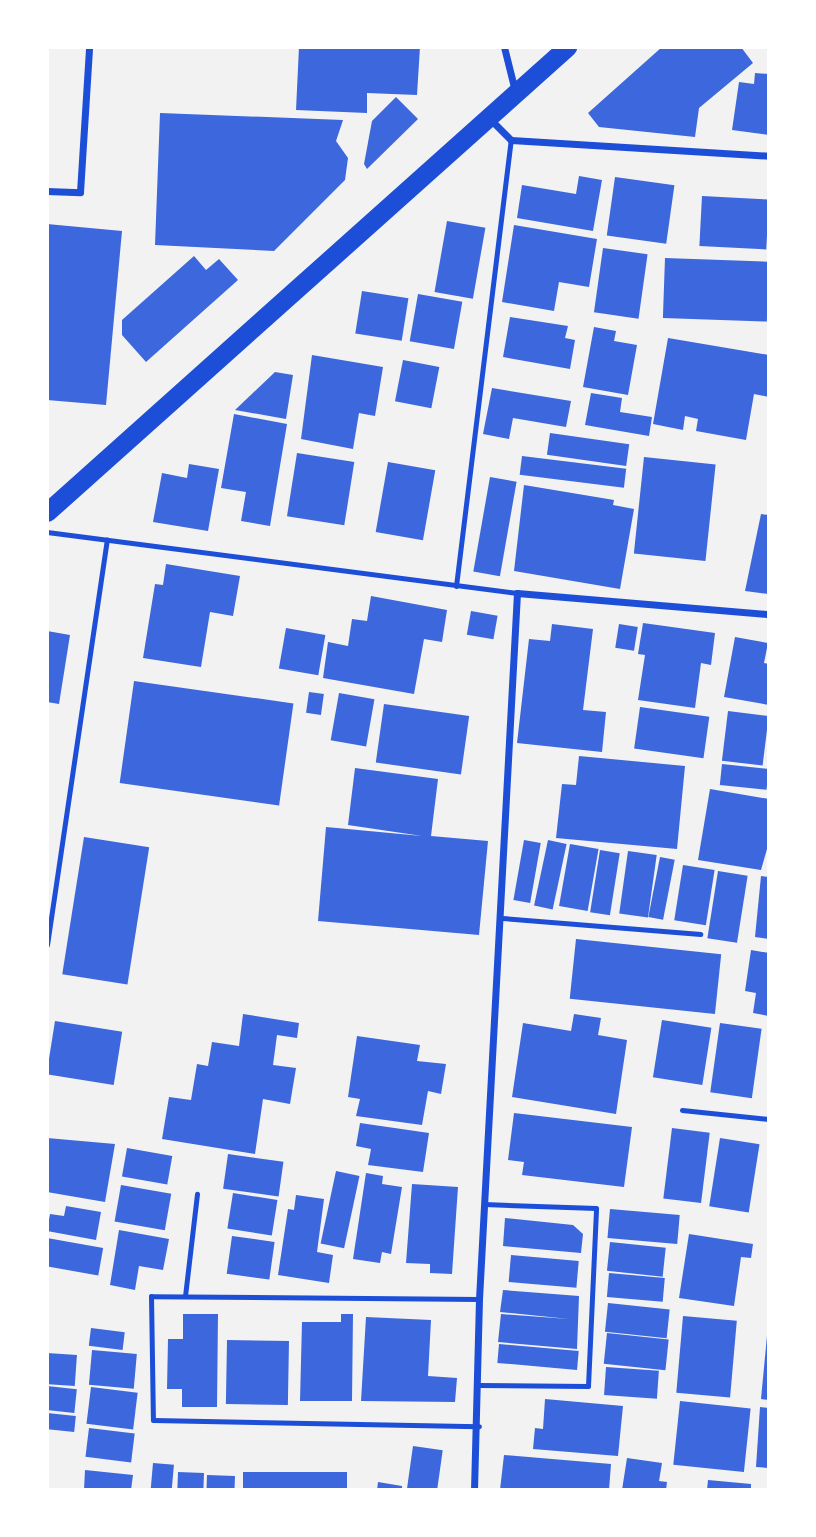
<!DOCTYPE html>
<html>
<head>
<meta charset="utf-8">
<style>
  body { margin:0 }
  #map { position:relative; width:816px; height:1537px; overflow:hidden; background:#f2f2f2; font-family:Helvetica,sans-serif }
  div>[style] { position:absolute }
  .building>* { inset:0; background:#3d67dc; transform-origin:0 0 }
  .service>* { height:5px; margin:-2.5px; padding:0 2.5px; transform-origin:2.5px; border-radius:2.5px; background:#1d4ed8 }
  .minor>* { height:7px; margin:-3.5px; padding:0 3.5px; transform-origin:3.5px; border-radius:3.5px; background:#1d4ed8 }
  .trunk>* { height:19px; margin:-9.5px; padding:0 9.5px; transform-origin:9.5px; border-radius:9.5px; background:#1d4ed8 }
  span { translate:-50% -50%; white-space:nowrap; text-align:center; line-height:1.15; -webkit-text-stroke:7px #fff; paint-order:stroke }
  .frame { position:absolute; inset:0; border:49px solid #fff; pointer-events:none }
</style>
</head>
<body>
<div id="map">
  <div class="building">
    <div style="clip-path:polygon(299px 47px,420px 47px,417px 95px,367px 93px,367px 113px,296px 110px)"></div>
    <div style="clip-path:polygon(662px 47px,741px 47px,753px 63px,699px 108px,695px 137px,599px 127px,588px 113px)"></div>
    <div style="clip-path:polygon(755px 73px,769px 74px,769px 135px,732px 130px,739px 82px,754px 84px)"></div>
    <div style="clip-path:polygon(396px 97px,418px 119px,367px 169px,364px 164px,372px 121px)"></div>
    <div style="clip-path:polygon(160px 113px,343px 120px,336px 141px,348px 158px,345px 180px,274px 251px,155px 245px)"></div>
    <div style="clip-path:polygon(579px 176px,602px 180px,593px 231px,517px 218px,522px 185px,576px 194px)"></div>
    <div style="left:615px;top:177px;width:60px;height:59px;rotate:8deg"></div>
    <div style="left:702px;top:196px;width:67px;height:50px;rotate:3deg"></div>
    <div style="left:447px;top:221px;width:39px;height:72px;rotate:10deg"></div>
    <div style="clip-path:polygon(47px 224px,122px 231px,106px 405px,47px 400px)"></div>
    <div style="clip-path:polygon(514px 225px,597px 239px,589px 287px,559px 282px,554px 311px,502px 302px)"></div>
    <div style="left:603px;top:248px;width:45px;height:65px;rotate:8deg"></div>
    <div style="clip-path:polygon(194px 256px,206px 270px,219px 259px,238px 280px,146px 362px,122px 335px,122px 320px)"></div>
    <div style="left:665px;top:258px;width:104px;height:60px;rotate:2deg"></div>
    <div style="left:362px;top:291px;width:47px;height:43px;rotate:9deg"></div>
    <div style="left:418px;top:294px;width:45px;height:48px;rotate:10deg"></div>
    <div style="clip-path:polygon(510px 317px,568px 326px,565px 338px,575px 340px,570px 369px,503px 357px)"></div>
    <div style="clip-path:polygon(594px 327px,616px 331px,614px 341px,637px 345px,628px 395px,583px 387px)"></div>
    <div style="clip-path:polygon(668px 338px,769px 355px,769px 397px,754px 394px,746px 440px,696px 431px,698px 419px,685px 416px,683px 430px,653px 424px)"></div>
    <div style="clip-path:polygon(312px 355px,383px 367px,375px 416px,359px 413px,353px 449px,301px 439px)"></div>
    <div style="left:403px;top:360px;width:37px;height:42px;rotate:11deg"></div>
    <div style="clip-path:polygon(275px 372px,293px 375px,286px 419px,235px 410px)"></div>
    <div style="clip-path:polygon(492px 388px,571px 401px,566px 427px,513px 418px,509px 439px,483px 434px)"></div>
    <div style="clip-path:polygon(591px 393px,622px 398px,620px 412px,652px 417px,649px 436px,585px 425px)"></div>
    <div style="clip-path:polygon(234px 414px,287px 424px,270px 526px,241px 521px,246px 492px,221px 488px)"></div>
    <div style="left:550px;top:433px;width:80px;height:22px;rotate:8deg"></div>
    <div style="left:297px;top:453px;width:58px;height:64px;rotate:9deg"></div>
    <div style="left:522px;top:456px;width:105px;height:19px;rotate:7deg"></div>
    <div style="left:644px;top:457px;width:72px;height:97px;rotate:6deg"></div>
    <div style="left:388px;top:462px;width:48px;height:71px;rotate:10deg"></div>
    <div style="clip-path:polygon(189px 464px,219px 469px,208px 531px,153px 522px,162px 473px,187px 478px)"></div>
    <div style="left:490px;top:477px;width:27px;height:96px;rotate:10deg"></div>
    <div style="clip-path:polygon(524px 485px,614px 500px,613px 505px,634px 509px,620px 589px,514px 571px)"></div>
    <div style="clip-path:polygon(761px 514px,769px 515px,769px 594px,745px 591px)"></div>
    <div style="clip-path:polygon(166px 564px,240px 576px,233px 616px,210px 612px,201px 667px,143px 658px,155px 584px,163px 585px)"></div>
    <div style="clip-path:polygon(371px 596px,447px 610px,442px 642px,424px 639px,414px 694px,323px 678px,328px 642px,348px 646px,352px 619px,367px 621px)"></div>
    <div style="left:471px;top:611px;width:27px;height:24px;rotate:10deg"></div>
    <div style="clip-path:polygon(643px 623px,715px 633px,711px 665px,701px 663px,695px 708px,638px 700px,645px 655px,638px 654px)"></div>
    <div style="clip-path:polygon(552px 624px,593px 629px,583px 710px,606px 712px,602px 752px,517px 743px,529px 639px,550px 641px)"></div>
    <div style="left:619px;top:624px;width:19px;height:24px;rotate:9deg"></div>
    <div style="left:286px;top:628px;width:40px;height:41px;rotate:10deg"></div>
    <div style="clip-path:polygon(47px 631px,70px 635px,59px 704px,47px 702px)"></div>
    <div style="clip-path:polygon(735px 637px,768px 643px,764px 663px,769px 664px,769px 705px,724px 697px)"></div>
    <div style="left:134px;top:681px;width:161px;height:103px;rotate:8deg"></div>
    <div style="left:309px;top:692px;width:15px;height:21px;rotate:8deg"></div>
    <div style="left:339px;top:693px;width:36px;height:48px;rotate:10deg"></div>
    <div style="left:384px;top:704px;width:86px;height:59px;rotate:8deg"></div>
    <div style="left:640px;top:707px;width:70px;height:42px;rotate:8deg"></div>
    <div style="left:728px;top:711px;width:41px;height:50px;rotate:7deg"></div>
    <div style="clip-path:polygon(579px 756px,685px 766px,677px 849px,556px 838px,562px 784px,576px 785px)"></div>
    <div style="left:722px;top:764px;width:47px;height:21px;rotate:6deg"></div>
    <div style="clip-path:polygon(355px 768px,438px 779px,431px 836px,488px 841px,479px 935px,318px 921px,326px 827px,422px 836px,348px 825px)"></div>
    <div style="clip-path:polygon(710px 789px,769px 799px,769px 842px,761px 870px,698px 860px)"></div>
    <div style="left:84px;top:837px;width:66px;height:139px;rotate:9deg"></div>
    <div style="left:524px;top:840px;width:17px;height:61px;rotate:10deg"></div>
    <div style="left:548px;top:840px;width:19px;height:67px;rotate:12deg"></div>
    <div style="left:570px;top:844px;width:29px;height:63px;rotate:10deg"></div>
    <div style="left:600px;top:850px;width:20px;height:63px;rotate:9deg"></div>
    <div style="left:628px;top:851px;width:29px;height:63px;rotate:8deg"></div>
    <div style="left:660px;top:857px;width:15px;height:61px;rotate:11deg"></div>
    <div style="left:683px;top:865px;width:32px;height:56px;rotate:9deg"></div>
    <div style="left:718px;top:871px;width:30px;height:68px;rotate:9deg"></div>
    <div style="clip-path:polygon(761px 876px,769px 877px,769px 939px,755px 937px)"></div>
    <div style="left:576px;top:939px;width:146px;height:60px;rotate:6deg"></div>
    <div style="clip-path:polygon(751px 950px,769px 953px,769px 1016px,753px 1013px,756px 993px,745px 991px)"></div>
    <div style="clip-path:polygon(243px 1014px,299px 1023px,297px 1038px,277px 1035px,273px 1065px,296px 1068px,290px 1104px,263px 1099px,255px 1154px,162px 1139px,169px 1097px,191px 1100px,197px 1064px,208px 1066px,212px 1042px,239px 1046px)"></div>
    <div style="clip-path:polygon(574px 1014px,601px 1018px,598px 1035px,627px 1040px,616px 1114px,512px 1097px,523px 1023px,571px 1031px)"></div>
    <div style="left:662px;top:1020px;width:50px;height:58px;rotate:9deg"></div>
    <div style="left:55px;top:1021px;width:68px;height:54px;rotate:9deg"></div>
    <div style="left:720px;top:1023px;width:42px;height:70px;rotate:8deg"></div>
    <div style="clip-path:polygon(357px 1036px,420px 1045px,417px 1061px,446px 1064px,441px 1094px,428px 1091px,422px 1125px,356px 1116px,360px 1099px,348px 1097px)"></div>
    <div style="clip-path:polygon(514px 1113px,632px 1127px,624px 1187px,522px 1175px,524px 1162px,508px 1160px)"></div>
    <div style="clip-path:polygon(360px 1123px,429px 1133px,423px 1172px,368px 1165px,371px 1149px,356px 1146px)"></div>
    <div style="left:672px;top:1128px;width:38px;height:71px;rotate:7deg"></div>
    <div style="clip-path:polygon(47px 1138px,115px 1144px,105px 1202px,47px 1192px)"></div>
    <div style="left:720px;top:1138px;width:40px;height:69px;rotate:9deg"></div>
    <div style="left:127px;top:1148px;width:46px;height:29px;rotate:10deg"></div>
    <div style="left:228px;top:1154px;width:56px;height:35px;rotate:8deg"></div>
    <div style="left:336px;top:1171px;width:24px;height:74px;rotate:12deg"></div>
    <div style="clip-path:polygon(366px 1173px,383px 1176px,382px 1184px,402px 1187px,391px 1254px,382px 1252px,380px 1263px,353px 1259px)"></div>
    <div style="clip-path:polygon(412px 1184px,458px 1187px,452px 1274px,430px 1273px,430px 1264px,406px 1263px)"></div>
    <div style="left:121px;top:1185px;width:51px;height:37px;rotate:10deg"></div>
    <div style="left:233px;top:1193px;width:45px;height:36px;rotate:9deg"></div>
    <div style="clip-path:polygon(296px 1195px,324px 1199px,317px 1252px,333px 1255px,329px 1283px,278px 1275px,288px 1209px,294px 1210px)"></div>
    <div style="clip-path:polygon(66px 1206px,101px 1212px,96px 1240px,47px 1231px,50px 1214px,64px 1216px)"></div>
    <div style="left:610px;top:1209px;width:70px;height:29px;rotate:5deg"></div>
    <div style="clip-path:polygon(505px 1218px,573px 1225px,583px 1234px,581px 1253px,503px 1246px)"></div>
    <div style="clip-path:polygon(119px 1230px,169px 1239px,163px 1270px,139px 1266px,135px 1290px,110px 1285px)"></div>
    <div style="clip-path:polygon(689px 1234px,753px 1244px,751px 1258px,741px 1257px,734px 1306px,679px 1298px)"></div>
    <div style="left:232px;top:1236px;width:43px;height:38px;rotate:8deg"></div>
    <div style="left:47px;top:1238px;width:57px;height:28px;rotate:10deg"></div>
    <div style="left:610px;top:1242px;width:56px;height:29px;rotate:6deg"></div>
    <div style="left:511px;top:1255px;width:68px;height:27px;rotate:5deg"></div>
    <div style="left:609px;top:1273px;width:56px;height:24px;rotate:5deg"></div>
    <div style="clip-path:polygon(503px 1290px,579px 1296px,577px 1349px,498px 1342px,501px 1314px,569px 1319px,500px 1312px)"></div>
    <div style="left:608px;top:1303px;width:62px;height:29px;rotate:6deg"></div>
    <div style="clip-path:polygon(183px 1314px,218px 1314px,217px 1407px,182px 1407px,182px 1389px,167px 1389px,168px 1339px,183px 1339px)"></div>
    <div style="clip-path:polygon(341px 1314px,353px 1314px,352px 1401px,300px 1401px,302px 1322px,341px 1322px)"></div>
    <div style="left:683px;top:1316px;width:54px;height:77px;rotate:5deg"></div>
    <div style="clip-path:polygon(366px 1317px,431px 1320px,428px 1376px,457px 1378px,455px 1402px,361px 1401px)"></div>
    <div style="left:91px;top:1328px;width:34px;height:18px;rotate:7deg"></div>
    <div style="left:607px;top:1333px;width:62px;height:31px;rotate:6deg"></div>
    <div style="clip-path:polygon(767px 1336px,769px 1336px,769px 1400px,761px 1399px)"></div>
    <div style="left:227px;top:1340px;width:62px;height:64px;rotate:1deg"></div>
    <div style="left:499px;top:1344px;width:80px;height:19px;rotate:5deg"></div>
    <div style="left:92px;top:1350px;width:45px;height:35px;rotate:5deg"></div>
    <div style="left:47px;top:1353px;width:30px;height:31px;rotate:4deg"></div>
    <div style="left:606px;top:1367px;width:53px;height:28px;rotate:4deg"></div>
    <div style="left:47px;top:1386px;width:30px;height:24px;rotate:6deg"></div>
    <div style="left:91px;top:1387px;width:47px;height:37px;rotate:7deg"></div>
    <div style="clip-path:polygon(545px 1399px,623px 1406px,618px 1456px,533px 1449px,535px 1428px,543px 1429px)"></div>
    <div style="left:680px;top:1401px;width:71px;height:64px;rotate:6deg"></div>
    <div style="clip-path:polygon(760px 1407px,769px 1408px,769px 1468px,756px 1467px)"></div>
    <div style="left:47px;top:1413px;width:29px;height:16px;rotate:6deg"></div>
    <div style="left:89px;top:1428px;width:46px;height:29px;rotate:7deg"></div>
    <div style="left:413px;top:1446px;width:30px;height:44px;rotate:8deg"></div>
    <div style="clip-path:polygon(504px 1455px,611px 1464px,609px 1490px,500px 1490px)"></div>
    <div style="clip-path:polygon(627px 1458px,662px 1463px,659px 1481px,667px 1482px,666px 1490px,622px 1490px)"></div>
    <div style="left:153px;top:1463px;width:21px;height:27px;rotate:5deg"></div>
    <div style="clip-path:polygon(85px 1470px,133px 1475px,131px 1490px,84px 1490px)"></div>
    <div style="left:178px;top:1472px;width:26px;height:18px;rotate:2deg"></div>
    <div style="left:347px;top:1472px;width:18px;height:104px;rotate:90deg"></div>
    <div style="left:207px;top:1475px;width:28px;height:15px;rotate:2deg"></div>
    <div style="clip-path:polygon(708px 1480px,751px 1484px,751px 1490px,707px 1490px)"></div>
    <div style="clip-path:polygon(378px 1482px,402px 1486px,402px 1490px,377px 1490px)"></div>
  </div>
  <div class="service">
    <div style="left:47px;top:532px;width:474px;rotate:7.4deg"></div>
    <div style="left:456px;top:586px;width:449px;rotate:-83deg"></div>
    <div style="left:502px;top:918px;width:199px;rotate:4.6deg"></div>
    <div style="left:47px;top:945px;width:410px;rotate:-81.6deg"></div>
    <div style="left:682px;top:1110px;width:87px;rotate:5.9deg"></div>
    <div style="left:185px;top:1296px;width:103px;rotate:-83.3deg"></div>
    <div style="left:479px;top:1299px;width:328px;rotate:-179.5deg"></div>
    <div style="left:151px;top:1296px;width:124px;rotate:89.1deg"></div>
    <div style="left:153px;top:1420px;width:326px;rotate:1.1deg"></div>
    <div style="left:478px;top:1385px;width:110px;rotate:0.5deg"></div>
    <div style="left:588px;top:1386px;width:178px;rotate:-87.4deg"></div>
    <div style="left:596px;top:1208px;width:112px;rotate:-178deg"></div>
  </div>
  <div class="minor">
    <div style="left:504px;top:47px;width:45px;rotate:76deg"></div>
    <div style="left:490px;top:119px;width:30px;rotate:45deg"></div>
    <div style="left:511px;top:140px;width:258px;rotate:3.5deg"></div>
    <div style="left:47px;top:191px;width:33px;rotate:2deg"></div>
    <div style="left:80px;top:192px;width:145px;rotate:-86.4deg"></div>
    <div style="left:474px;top:1490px;width:191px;rotate:-88.5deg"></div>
    <div style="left:479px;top:1299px;width:707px;rotate:-86.92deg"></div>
    <div style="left:517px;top:593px;width:253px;rotate:4.8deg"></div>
  </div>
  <div class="trunk">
    <div style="left:47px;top:512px;width:698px;rotate:-41.8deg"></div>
  </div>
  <div class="frame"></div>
</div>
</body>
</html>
